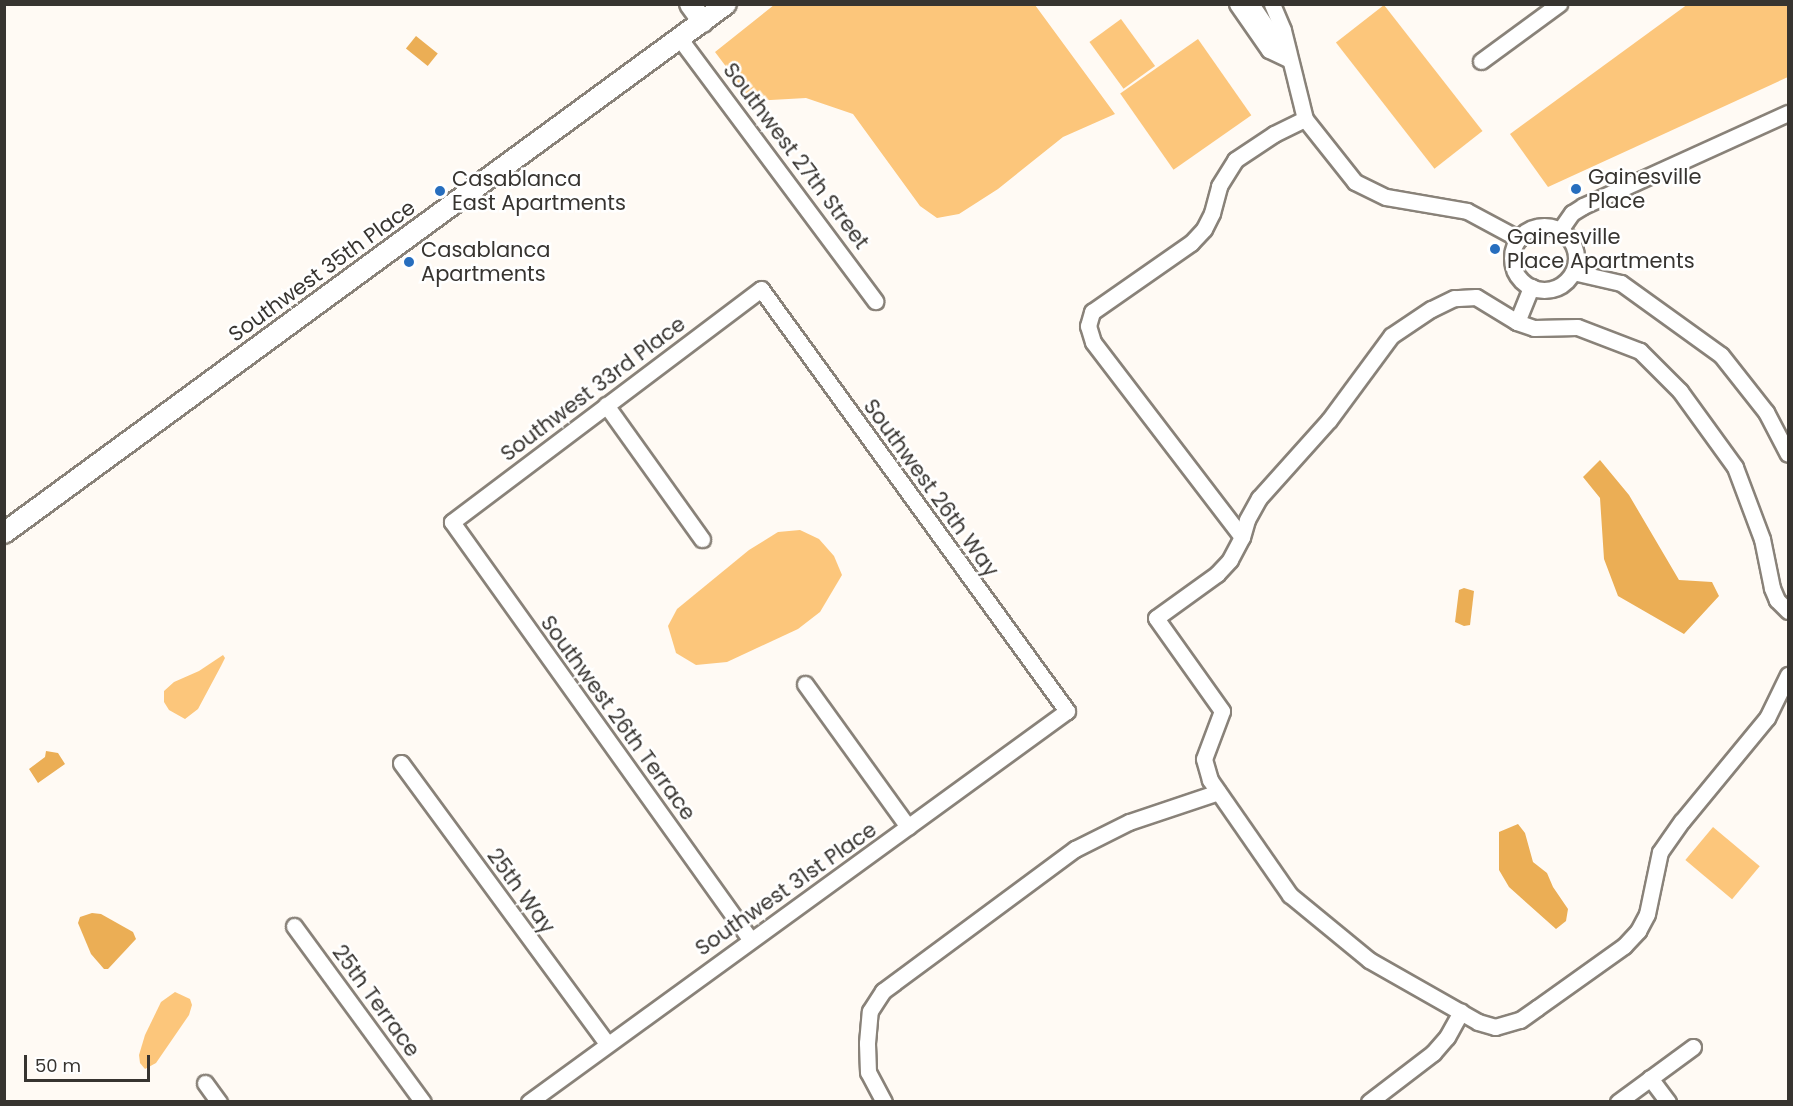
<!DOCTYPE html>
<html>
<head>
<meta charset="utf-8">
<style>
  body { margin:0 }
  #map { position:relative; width:1793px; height:1106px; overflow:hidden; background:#fffaf4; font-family:Poppins,sans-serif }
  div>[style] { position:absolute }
  .green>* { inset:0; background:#fcc67b; transform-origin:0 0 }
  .water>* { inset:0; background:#ebae55; transform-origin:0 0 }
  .roads { filter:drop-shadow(2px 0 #898279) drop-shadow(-2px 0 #898279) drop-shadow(0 2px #898279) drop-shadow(0 -2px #898279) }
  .minor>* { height:15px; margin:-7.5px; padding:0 7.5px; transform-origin:7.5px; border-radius:7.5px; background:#fff }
  .minor>.ring { margin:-7.5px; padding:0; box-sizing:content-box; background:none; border:15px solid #fff; border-radius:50% }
  .tertiary>* { height:20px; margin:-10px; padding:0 10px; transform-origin:10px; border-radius:10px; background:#fff }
  .dots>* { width:16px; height:16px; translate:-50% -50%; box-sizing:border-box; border:3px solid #fff; border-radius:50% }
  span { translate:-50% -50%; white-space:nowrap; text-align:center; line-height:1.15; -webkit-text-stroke:5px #fff; paint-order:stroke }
  .street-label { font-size:21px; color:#373430 }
  .poi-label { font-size:21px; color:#373430 }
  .left { translate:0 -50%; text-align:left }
  .frame { position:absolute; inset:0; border:6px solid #373430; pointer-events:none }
  .scale { position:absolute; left:24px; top:1055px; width:126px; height:27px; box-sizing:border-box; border:3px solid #373430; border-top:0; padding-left:8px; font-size:18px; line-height:21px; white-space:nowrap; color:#373430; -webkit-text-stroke:4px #fff; paint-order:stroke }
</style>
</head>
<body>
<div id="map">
  <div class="green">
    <div style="clip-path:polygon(1688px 4px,1788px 5px,1788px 77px,1548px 187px,1510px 134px)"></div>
    <div style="clip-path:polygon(774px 5px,1035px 5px,1115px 114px,1063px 137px,998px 189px,959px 214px,937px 218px,920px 206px,853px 114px,806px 98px,752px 101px,715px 52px)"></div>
    <div style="left:1384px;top:5px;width:160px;height:61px;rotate:52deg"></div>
    <div style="left:1121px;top:19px;width:58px;height:39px;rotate:54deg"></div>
    <div style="left:1198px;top:39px;width:93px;height:95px;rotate:55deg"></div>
    <div style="clip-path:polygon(800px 530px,819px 539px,834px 556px,842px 575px,820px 612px,798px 629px,727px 662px,696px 665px,676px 653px,668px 626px,677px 609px,749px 550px,778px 532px)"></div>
    <div style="clip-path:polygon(223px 655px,225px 658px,221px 666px,198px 709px,185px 719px,169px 710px,164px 702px,164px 691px,174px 682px,199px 671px)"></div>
    <div style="left:1713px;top:827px;width:61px;height:43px;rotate:40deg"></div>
    <div style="clip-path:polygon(175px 992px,190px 999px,192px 1005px,189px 1015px,156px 1063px,145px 1069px,140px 1063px,139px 1055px,145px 1035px,161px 1002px)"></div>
  </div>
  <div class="water">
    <div style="left:416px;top:36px;width:28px;height:16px;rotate:39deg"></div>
    <div style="clip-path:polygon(1600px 460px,1629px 495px,1679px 580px,1712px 582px,1719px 596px,1684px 634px,1618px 596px,1604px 559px,1600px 498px,1583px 477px)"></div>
    <div style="clip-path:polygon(1464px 588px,1474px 591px,1470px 625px,1464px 626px,1455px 622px,1459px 590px)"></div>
    <div style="clip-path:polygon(46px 751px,58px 753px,65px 764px,38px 783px,29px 769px,45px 757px)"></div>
    <div style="clip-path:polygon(1518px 824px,1525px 833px,1533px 862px,1547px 873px,1553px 887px,1568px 909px,1566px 921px,1556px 929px,1509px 887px,1499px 870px,1499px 832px)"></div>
    <div style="clip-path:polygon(92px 913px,101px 914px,133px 932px,136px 939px,108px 969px,104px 969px,91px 954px,78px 923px,80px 917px)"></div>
  </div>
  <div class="roads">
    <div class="minor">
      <div style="left:1237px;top:4px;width:56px;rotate:55.2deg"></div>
      <div style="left:1269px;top:50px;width:21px;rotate:25deg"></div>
      <div style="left:1251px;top:4px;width:60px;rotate:55.8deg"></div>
      <div style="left:1272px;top:4px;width:28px;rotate:67deg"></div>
      <div style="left:1283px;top:30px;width:92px;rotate:76.1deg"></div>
      <div style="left:1305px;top:119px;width:80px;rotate:51.6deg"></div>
      <div style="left:1355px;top:182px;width:34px;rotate:26deg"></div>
      <div style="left:1386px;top:197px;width:82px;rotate:9.8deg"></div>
      <div style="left:1467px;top:211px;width:59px;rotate:28.3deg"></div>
      <div style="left:680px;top:39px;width:327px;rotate:53.3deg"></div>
      <div style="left:1481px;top:61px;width:97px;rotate:-36.2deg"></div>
      <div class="ring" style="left:1512px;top:226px;width:49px;height:49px"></div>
      <div style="left:1560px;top:230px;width:21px;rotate:-55deg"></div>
      <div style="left:1572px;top:213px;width:13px;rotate:-32deg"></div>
      <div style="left:1583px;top:206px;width:225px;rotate:-24.4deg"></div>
      <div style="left:1573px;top:272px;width:49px;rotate:12.9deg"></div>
      <div style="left:1621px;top:283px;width:123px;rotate:35.8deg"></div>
      <div style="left:1721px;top:355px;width:73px;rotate:51.7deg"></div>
      <div style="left:1766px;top:412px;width:47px;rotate:62.4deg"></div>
      <div style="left:1517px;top:322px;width:38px;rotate:-68deg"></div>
      <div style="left:606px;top:405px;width:165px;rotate:54.4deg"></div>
      <div style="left:1242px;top:537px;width:245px;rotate:-127.4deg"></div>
      <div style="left:1093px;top:342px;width:17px;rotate:-107deg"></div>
      <div style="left:1088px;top:326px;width:15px;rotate:-74deg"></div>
      <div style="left:1092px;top:312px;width:121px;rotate:-34.9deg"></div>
      <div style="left:1191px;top:243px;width:19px;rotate:-47deg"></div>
      <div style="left:1204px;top:229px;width:18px;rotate:-63deg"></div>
      <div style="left:1212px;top:213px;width:28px;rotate:-75deg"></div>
      <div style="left:1219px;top:186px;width:31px;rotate:-58deg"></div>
      <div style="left:1235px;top:160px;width:47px;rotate:-33.7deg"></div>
      <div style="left:1274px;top:134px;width:34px;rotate:-26deg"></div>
      <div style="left:1788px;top:611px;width:16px;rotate:-135deg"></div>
      <div style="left:1777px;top:600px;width:13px;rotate:-113deg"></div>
      <div style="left:1772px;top:588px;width:50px;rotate:-101.5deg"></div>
      <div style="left:1762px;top:539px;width:77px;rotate:-110.6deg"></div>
      <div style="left:1735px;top:467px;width:94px;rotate:-125.9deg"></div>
      <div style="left:1680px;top:391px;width:57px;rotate:-135deg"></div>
      <div style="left:1640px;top:351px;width:67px;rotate:-159.1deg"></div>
      <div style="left:1577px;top:327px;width:43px;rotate:178.7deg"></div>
      <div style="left:1534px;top:328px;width:18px;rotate:-161deg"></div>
      <div style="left:1517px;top:322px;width:48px;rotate:-148.6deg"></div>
      <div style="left:1476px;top:297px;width:22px;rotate:177deg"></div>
      <div style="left:1454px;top:298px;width:25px;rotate:154deg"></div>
      <div style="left:1431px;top:309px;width:48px;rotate:146deg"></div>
      <div style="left:1391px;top:336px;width:104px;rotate:126.4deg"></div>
      <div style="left:1329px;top:420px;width:105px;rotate:131.9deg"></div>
      <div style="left:1259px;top:498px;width:25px;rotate:119deg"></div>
      <div style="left:1247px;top:520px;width:18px;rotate:106deg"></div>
      <div style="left:1242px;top:537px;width:26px;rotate:118deg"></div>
      <div style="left:1230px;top:560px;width:19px;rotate:133deg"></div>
      <div style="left:1217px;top:574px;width:75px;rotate:144.2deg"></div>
      <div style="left:1156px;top:618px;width:114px;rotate:54.6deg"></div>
      <div style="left:1222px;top:711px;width:51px;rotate:110.6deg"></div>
      <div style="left:1204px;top:759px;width:22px;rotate:74deg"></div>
      <div style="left:1210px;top:780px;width:140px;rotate:55.2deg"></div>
      <div style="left:1290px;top:895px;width:102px;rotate:39.4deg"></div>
      <div style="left:1369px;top:960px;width:125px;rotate:29.6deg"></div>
      <div style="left:1478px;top:1022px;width:18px;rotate:16deg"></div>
      <div style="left:1495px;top:1027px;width:26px;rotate:-16deg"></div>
      <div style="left:1520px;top:1020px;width:21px;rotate:-35deg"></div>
      <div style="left:1537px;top:1008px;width:107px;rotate:-35.5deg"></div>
      <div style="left:1624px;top:946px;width:21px;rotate:-47deg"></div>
      <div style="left:1638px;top:931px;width:19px;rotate:-62deg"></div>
      <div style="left:1647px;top:914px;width:63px;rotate:-78.2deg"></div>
      <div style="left:1660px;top:852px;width:38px;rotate:-55deg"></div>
      <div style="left:1682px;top:821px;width:134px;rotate:-50.5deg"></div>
      <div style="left:1767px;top:718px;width:48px;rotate:-64deg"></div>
      <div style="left:805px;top:684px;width:176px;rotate:54.2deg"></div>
      <div style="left:401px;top:763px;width:348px;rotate:53.7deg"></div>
      <div style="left:294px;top:926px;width:218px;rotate:53.8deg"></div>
      <div style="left:1650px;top:1078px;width:30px;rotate:53deg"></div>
      <div style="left:205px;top:1083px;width:24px;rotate:54deg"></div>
      <div style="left:529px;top:1102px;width:665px;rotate:-36.01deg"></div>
      <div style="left:1067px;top:711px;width:521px;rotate:-125.95deg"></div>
      <div style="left:761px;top:289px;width:387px;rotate:143deg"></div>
      <div style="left:452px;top:522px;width:513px;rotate:54.45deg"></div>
      <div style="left:884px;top:1102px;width:34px;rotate:-118deg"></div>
      <div style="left:868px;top:1072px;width:29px;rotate:-92deg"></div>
      <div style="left:867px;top:1043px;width:32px;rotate:-85deg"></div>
      <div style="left:870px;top:1011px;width:24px;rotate:-57deg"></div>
      <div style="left:883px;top:991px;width:239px;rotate:-36.5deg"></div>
      <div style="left:1075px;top:849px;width:60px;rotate:-26.6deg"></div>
      <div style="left:1129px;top:822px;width:94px;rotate:-18.6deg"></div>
      <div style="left:1369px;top:1102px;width:81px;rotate:-37.4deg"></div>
      <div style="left:1433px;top:1053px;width:21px;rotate:-49deg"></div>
      <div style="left:1447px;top:1037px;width:29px;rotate:-61deg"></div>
      <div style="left:1618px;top:1102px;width:93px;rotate:-36.3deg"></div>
    </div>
    <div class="tertiary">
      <div style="left:690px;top:4px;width:22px;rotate:54deg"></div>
      <div style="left:4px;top:533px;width:895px;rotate:-36.23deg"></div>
    </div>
  </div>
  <div class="dots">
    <div style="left:1576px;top:189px;background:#276ebe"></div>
    <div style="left:440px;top:191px;background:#276ebe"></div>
    <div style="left:1495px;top:249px;background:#276ebe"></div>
    <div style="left:409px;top:262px;background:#276ebe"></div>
  </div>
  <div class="street-label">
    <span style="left:796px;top:156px;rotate:53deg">Southwest 27th Street</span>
    <span style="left:322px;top:271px;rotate:-36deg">Southwest 35th Place</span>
    <span style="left:593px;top:389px;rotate:-37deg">Southwest 33rd Place</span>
    <span style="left:931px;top:488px;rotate:54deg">Southwest 26th Way</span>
    <span style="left:618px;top:718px;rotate:54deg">Southwest 26th Terrace</span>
    <span style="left:786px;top:889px;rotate:-35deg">Southwest 31st Place</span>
    <span style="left:521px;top:891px;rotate:54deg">25th Way</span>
    <span style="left:376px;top:1001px;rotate:54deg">25th Terrace</span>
  </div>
  <div class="poi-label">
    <span class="left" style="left:1588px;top:189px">Gainesville<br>Place</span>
    <span class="left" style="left:452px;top:191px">Casablanca<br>East Apartments</span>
    <span class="left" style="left:1507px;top:249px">Gainesville<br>Place Apartments</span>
    <span class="left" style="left:421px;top:262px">Casablanca<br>Apartments</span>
  </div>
  <div class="frame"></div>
  <div class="scale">50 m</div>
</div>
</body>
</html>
